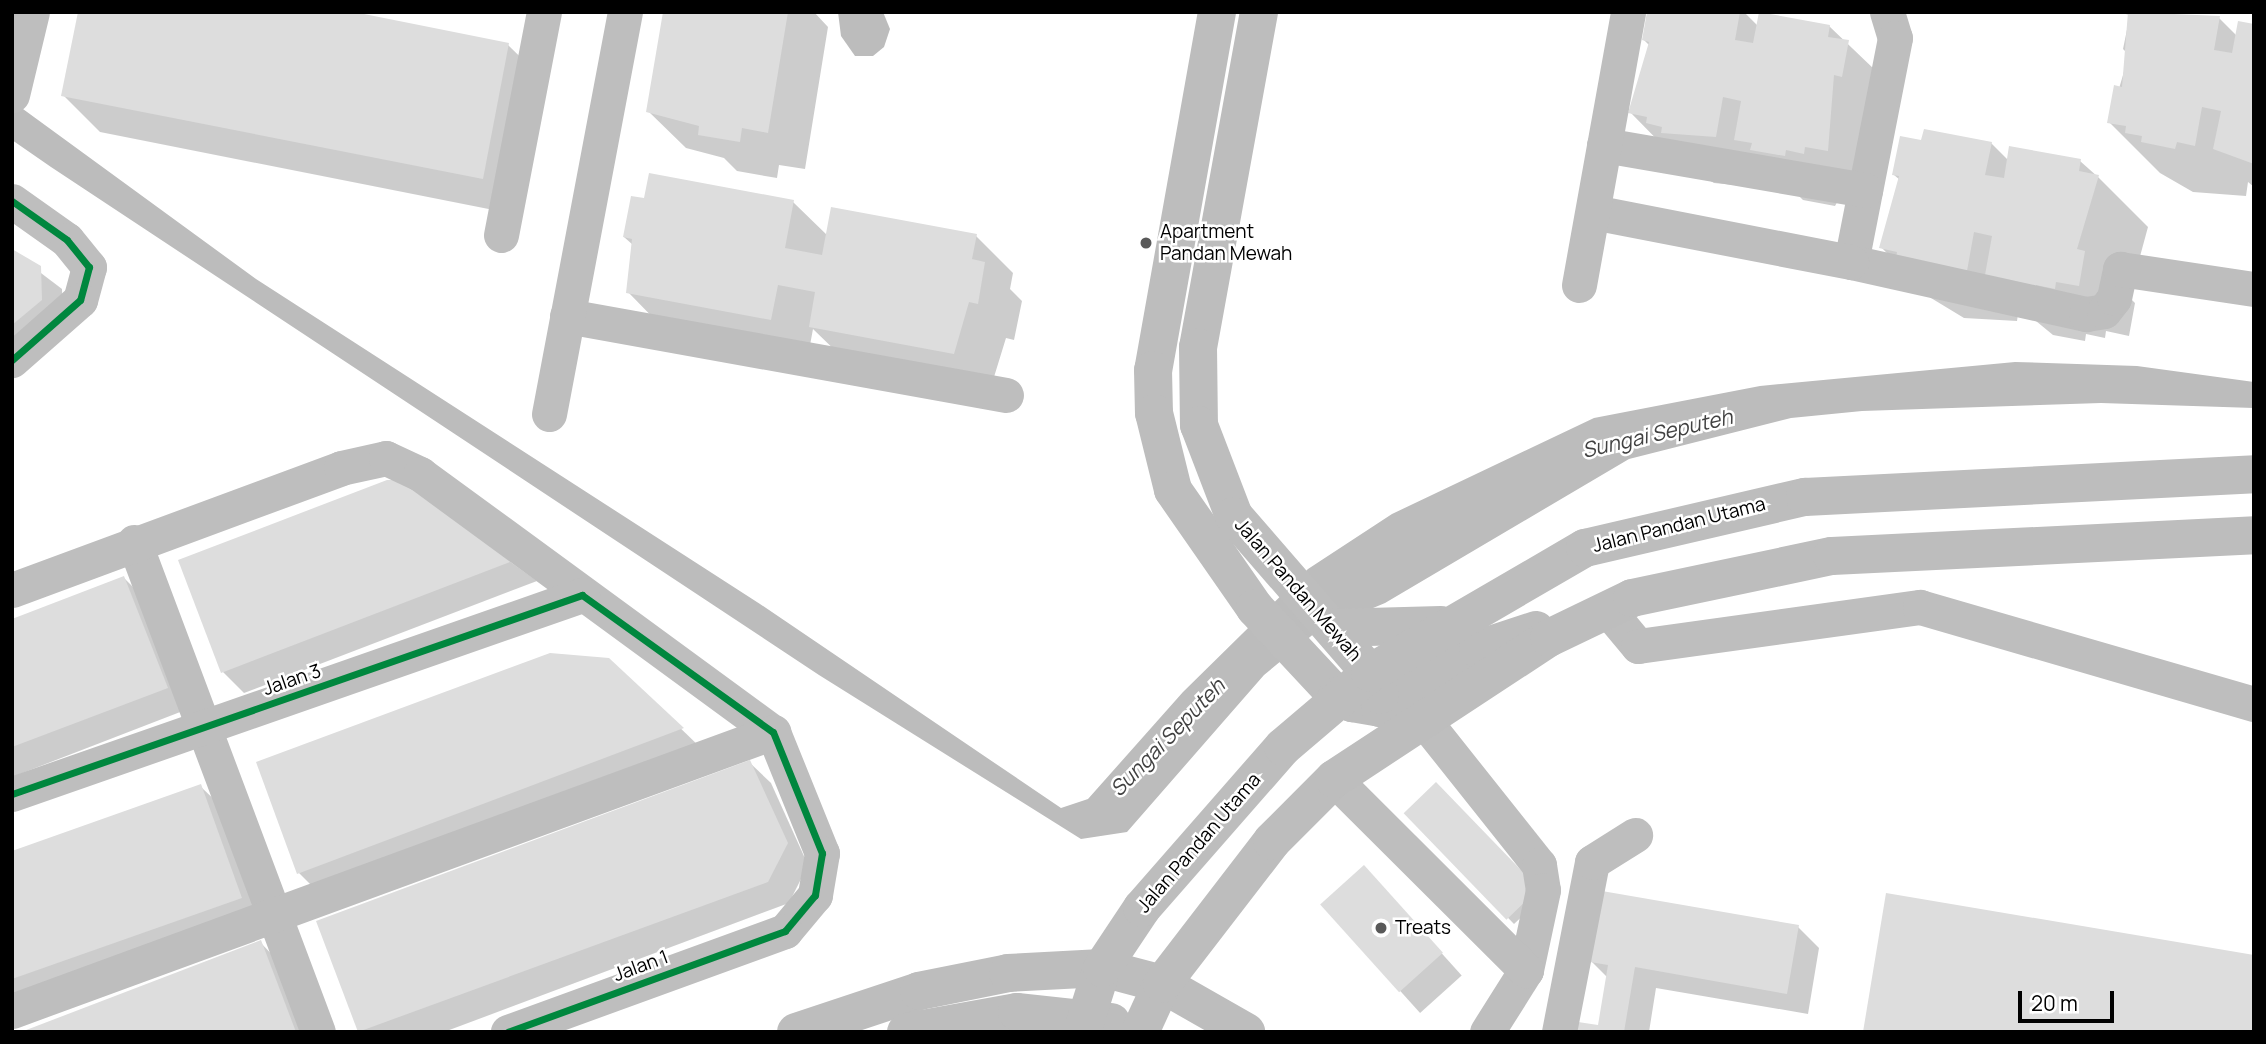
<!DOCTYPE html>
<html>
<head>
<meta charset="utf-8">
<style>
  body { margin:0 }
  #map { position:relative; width:2266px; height:1044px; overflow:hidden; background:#fff; font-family:Manrope,sans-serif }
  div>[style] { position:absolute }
  .water>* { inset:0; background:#bcbcbc }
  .shadow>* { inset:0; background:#0003; transform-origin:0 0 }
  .building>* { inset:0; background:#ddd; transform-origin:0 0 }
  .minor>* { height:35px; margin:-17.5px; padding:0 17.5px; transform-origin:17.5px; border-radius:17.5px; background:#bebebe }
  .major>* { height:38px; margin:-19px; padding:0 19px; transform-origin:19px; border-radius:19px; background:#bdbdbd }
  .cycleway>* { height:7px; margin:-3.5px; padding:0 3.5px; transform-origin:3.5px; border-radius:3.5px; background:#00873e }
  .dots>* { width:19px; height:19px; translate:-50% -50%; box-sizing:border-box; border:4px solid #fff; border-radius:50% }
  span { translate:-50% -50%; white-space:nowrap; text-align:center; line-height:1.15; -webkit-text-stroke:5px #fff; paint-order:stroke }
  .poi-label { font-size:19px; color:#000 }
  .left { translate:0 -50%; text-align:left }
  .street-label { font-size:19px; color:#000 }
  .water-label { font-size:21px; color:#414141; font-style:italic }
  .frame { position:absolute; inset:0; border:14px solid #000; pointer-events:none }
  .scale { position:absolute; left:2018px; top:991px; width:96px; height:32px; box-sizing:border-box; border:4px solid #000; border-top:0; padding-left:9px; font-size:21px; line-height:24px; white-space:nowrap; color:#000; -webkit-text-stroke:5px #fff; paint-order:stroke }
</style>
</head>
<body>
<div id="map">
  <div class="water">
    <div style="clip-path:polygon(838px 12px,883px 12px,890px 29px,884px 47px,873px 56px,855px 56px,841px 36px)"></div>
    <div style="clip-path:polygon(12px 101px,256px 279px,760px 604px,1061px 808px,1088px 799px,1183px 692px,1308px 569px,1392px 514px,1594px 418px,1760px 386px,2015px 362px,2137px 366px,2254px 382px,2254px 408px,2101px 403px,1862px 411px,1791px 418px,1629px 459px,1385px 603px,1316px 632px,1264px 675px,1127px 832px,1081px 839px,819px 675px,51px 167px,12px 140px)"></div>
  </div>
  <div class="shadow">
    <div style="clip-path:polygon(665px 12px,814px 12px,828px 27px,805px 169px,779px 165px,777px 178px,737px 171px,724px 158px,686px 148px,648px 111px)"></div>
    <div style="clip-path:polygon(1649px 12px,1744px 12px,1758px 26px,1829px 26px,1898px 92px,1835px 206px,1803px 200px,1794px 191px,1714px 183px,1680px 163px,1630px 112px,1650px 46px,1644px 40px)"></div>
    <div style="clip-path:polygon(2117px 12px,2219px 18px,2237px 36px,2254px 26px,2254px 187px,2248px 182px,2246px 196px,2193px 192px,2160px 173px,2109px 122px,2129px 55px,2123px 49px,2130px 15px)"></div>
    <div style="clip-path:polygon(508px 45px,546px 82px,519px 215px,100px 132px,63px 95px)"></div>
    <div style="clip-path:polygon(1923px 143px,1991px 143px,2009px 161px,2080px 161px,2098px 177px,2148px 227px,2129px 297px,2135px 303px,2129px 336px,2106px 331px,2105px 338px,2086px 334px,2085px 341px,2053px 335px,2019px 307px,2017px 321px,1964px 318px,1931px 298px,1881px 247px,1900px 180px,1894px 175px)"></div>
    <div style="clip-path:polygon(645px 200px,793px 202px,828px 236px,976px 236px,1013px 273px,1010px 289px,1022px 301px,1014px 340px,1006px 338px,990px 390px,848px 363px,813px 329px,808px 356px,665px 330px,628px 292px,633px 245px,624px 237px)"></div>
    <div style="clip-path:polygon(12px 251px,62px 289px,63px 322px,12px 366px)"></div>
    <div style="clip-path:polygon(399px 482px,537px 581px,244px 693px,223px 672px)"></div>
    <div style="clip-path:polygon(124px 578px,145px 599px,188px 709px,12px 777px,12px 621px)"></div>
    <div style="clip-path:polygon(609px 659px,703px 750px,320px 894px,299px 873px)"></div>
    <div style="clip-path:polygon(749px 762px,771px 783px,808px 865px,789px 903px,444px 1032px,360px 1032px,318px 922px)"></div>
    <div style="clip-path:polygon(200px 786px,222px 807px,262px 919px,12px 1008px,12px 853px)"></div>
    <div style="clip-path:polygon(1406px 813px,1544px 896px,1514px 924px)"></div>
    <div style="left:1364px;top:867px;width:146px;height:56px;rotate:48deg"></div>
    <div style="clip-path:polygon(1798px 927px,1819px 948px,1808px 1014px,1656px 988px,1649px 1032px,1578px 1032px,1600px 1027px,1608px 978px,1592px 962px)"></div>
    <div style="clip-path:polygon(260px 942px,281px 964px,308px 1032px,25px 1032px)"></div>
  </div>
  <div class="building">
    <div style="clip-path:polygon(78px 12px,354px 12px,509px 43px,483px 179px,61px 96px)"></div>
    <div style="clip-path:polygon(663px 12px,788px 12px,768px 133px,742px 128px,740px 142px,698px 135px,699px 126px,646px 112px)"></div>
    <div style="clip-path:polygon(1647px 12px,1740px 12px,1735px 40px,1753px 43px,1759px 12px,1830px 25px,1828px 37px,1849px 40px,1842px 77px,1834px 75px,1828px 151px,1805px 147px,1804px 154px,1786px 150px,1785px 156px,1750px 150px,1752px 143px,1734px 140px,1741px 101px,1723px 97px,1716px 137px,1661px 133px,1662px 127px,1646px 123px,1647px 117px,1628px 113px,1649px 42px,1642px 40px)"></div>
    <div style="clip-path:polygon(2128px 12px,2220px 16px,2214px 50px,2232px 53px,2238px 21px,2254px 24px,2254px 164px,2213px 149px,2221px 111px,2202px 107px,2195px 146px,2177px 142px,2175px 149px,2141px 142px,2142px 136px,2125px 133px,2126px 126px,2107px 123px,2114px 85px,2122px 87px)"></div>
    <div style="clip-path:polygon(1924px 129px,1992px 142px,1985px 175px,2004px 178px,2009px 146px,2081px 159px,2079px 171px,2099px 175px,2077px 249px,2085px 251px,2079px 286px,2056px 282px,2055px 289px,2036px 285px,2035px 291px,1985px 275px,1992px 236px,1974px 232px,1967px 271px,1896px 258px,1897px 252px,1879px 248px,1899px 176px,1892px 175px,1900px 136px,1921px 140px)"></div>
    <div style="clip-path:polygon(649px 173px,794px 200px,785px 248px,822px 255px,831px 207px,977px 234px,972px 259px,985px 262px,978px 304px,969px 302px,954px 354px,809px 327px,815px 292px,778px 285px,771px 320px,626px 293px,632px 239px,623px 237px,631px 196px,644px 198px)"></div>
    <div style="clip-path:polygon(12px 249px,41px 266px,42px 300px,12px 325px)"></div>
    <div style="clip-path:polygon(387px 480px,399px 480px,518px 559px,221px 673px,178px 560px)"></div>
    <div style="clip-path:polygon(124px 576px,168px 688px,12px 747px,12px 619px)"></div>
    <div style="clip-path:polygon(550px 653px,609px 658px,684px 728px,297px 874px,256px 762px)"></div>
    <div style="clip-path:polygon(750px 760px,788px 843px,768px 882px,358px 1032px,316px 921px)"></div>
    <div style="left:1436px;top:782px;width:148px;height:45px;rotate:46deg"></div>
    <div style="clip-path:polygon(201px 784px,242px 898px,12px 979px,12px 851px)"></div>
    <div style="left:1364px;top:865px;width:118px;height:59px;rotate:48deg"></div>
    <div style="clip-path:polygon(1602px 891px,1799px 925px,1787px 994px,1635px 967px,1624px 1032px,1577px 1032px,1578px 1022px,1598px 1025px,1608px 965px,1590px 962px)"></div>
    <div style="clip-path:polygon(1886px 893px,2254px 955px,2254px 1032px,1863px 1032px)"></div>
    <div style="clip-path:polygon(261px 940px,296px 1032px,21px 1032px)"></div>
  </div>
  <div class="minor">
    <div style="left:1887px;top:12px;width:27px;rotate:73deg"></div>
    <div style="left:1895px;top:38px;width:228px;rotate:101.1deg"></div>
    <div style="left:1851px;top:262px;width:241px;rotate:12.5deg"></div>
    <div style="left:2086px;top:314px;width:18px;rotate:-9deg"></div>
    <div style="left:2104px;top:311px;width:16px;rotate:-52deg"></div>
    <div style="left:2114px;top:298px;width:30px;rotate:-78deg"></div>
    <div style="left:2120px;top:269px;width:135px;rotate:8.5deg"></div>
    <div style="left:12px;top:95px;width:85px;rotate:-76.5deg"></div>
    <div style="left:1604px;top:145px;width:265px;rotate:9.8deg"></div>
    <div style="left:12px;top:201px;width:67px;rotate:35.3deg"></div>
    <div style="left:67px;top:240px;width:35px;rotate:51deg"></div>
    <div style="left:89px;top:267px;width:34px;rotate:105deg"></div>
    <div style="left:80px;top:300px;width:91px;rotate:138.6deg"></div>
    <div style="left:1593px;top:212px;width:263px;rotate:11deg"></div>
    <div style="left:501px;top:235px;width:227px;rotate:-79.1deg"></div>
    <div style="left:1579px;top:285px;width:277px;rotate:-79.8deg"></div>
    <div style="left:567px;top:316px;width:446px;rotate:10.2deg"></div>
    <div style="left:549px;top:414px;width:409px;rotate:-79.3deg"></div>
    <div style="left:134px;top:542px;width:523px;rotate:69.42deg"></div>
    <div style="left:12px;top:590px;width:351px;rotate:-20.3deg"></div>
    <div style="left:341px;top:468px;width:46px;rotate:-12.5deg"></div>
    <div style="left:386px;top:458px;width:38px;rotate:25deg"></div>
    <div style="left:420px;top:474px;width:437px;rotate:36.2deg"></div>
    <div style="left:773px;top:732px;width:131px;rotate:68deg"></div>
    <div style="left:822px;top:853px;width:43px;rotate:99.5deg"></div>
    <div style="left:815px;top:895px;width:47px;rotate:129.8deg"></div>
    <div style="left:785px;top:931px;width:295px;rotate:160deg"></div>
    <div style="left:1608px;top:610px;width:47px;rotate:50.2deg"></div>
    <div style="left:1638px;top:646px;width:285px;rotate:-7.9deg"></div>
    <div style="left:1920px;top:607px;width:348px;rotate:16.2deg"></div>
    <div style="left:1422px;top:718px;width:188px;rotate:51.5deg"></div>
    <div style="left:1539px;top:865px;width:25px;rotate:81deg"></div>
    <div style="left:1543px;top:890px;width:82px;rotate:102deg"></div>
    <div style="left:1526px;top:970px;width:73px;rotate:122.2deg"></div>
    <div style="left:1334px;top:779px;width:271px;rotate:44.9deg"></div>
    <div style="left:12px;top:794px;width:604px;rotate:-19.25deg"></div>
    <div style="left:12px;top:1011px;width:811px;rotate:-20.13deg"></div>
    <div style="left:1559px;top:1032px;width:173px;rotate:-79deg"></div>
    <div style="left:1592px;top:862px;width:51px;rotate:-32.1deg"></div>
  </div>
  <div class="major">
    <div style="left:1217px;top:12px;width:364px;rotate:100.1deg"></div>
    <div style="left:1153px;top:370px;width:43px;rotate:88.7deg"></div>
    <div style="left:1154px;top:413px;width:79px;rotate:76.1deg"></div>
    <div style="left:1173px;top:490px;width:144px;rotate:55.2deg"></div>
    <div style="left:1255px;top:608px;width:120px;rotate:47deg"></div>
    <div style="left:1337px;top:696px;width:17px;rotate:25deg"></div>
    <div style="left:1352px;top:703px;width:28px;rotate:10deg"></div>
    <div style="left:1380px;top:708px;width:114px;rotate:-31deg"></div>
    <div style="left:1478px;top:649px;width:61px;rotate:-18.1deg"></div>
    <div style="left:1259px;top:12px;width:341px;rotate:100.3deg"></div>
    <div style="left:1198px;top:347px;width:78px;rotate:89.3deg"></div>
    <div style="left:1199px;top:425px;width:97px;rotate:69deg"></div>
    <div style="left:1234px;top:516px;width:208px;rotate:49.1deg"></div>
    <div style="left:1370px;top:673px;width:24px;rotate:66deg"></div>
    <div style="left:1332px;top:628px;width:109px;rotate:-1.6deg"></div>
    <div style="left:796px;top:1032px;width:130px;rotate:-18.4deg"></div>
    <div style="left:919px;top:991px;width:91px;rotate:-11.4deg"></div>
    <div style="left:1008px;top:973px;width:94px;rotate:-3deg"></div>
    <div style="left:1102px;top:968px;width:62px;rotate:14.9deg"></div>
    <div style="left:1162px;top:984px;width:97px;rotate:29.7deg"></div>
    <div style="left:906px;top:1032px;width:113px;rotate:-10.2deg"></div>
    <div style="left:1017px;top:1012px;width:95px;rotate:6.1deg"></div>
    <div style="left:1082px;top:1032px;width:67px;rotate:-72.6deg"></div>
    <div style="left:1102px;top:968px;width:72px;rotate:-56.3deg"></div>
    <div style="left:1142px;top:908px;width:214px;rotate:-48.8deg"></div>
    <div style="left:1283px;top:747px;width:114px;rotate:-40.4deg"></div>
    <div style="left:1370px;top:673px;width:249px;rotate:-30.2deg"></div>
    <div style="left:1585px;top:548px;width:226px;rotate:-13.1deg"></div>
    <div style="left:1805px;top:497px;width:450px;rotate:-2.9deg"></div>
    <div style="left:1140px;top:1032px;width:53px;rotate:-65.4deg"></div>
    <div style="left:1162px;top:984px;width:180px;rotate:-52.4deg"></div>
    <div style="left:1272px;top:841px;width:88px;rotate:-45deg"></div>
    <div style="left:1334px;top:779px;width:257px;rotate:-33.3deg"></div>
    <div style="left:1549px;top:638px;width:92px;rotate:-25.7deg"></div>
    <div style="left:1632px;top:598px;width:204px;rotate:-11.9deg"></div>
    <div style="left:1832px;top:556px;width:423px;rotate:-2.8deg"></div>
  </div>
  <div class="cycleway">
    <div style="left:12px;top:201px;width:67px;rotate:35.3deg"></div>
    <div style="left:67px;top:240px;width:35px;rotate:51deg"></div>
    <div style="left:89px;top:267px;width:34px;rotate:105deg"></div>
    <div style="left:80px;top:300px;width:91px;rotate:138.6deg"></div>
    <div style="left:12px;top:794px;width:604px;rotate:-19.25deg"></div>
    <div style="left:582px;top:595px;width:235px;rotate:35.7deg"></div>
    <div style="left:773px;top:732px;width:131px;rotate:68deg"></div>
    <div style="left:822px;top:853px;width:43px;rotate:99.5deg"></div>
    <div style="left:815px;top:895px;width:47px;rotate:129.8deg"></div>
    <div style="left:785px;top:931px;width:295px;rotate:160deg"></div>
  </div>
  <div class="dots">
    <div style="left:1146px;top:243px;background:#595959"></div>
    <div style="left:1381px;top:928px;background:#595959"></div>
  </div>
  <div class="poi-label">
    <span class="left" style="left:1160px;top:243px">Apartment<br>Pandan Mewah</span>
    <span class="left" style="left:1395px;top:928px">Treats</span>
  </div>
  <div class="street-label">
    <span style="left:1679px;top:525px;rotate:-14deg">Jalan Pandan Utama</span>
    <span style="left:1298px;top:590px;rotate:49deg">Jalan Pandan Mewah</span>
    <span style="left:292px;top:680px;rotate:-19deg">Jalan 3</span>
    <span style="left:1199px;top:843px;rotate:-49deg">Jalan Pandan Utama</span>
    <span style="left:641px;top:966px;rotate:-20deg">Jalan 1</span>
  </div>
  <div class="water-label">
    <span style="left:1657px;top:433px;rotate:-13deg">Sungai Seputeh</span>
    <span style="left:1167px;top:737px;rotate:-46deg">Sungai Seputeh</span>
  </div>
  <div class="frame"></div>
  <div class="scale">20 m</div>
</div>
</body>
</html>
